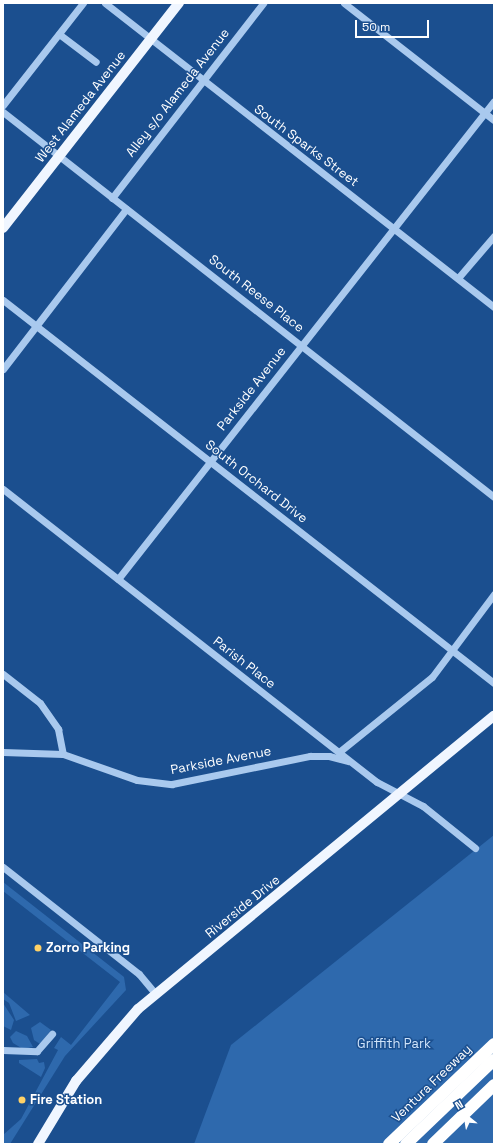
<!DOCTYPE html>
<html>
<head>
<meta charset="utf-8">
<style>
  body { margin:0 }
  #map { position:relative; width:497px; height:1147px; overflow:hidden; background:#1b4f8f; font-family:"Space Grotesk",sans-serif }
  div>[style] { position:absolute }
  .green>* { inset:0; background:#2e69ad }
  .minor>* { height:7px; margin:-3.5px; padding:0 3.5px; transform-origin:3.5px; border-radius:3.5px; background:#a9c9ee }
  .major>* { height:10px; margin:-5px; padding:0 5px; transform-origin:5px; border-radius:5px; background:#f0f6ff }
  .highway>* { height:12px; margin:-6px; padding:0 6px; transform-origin:6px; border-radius:6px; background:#fff }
  .dots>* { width:11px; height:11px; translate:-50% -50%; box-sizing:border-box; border:2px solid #1b4f8f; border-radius:50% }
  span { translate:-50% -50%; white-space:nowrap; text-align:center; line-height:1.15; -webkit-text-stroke:3px #1b4f8f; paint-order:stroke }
  .street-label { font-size:13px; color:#fff }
  .poi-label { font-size:13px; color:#fff; font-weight:700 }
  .left { translate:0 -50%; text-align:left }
  .park-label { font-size:13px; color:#cfe3fa }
  .frame { position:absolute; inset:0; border:4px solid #fff; pointer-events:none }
  .north { position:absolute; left:445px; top:1095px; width:40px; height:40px; -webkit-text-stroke:3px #1b4f8f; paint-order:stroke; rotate:330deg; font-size:11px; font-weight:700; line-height:16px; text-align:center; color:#fff }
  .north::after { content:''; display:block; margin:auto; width:14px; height:18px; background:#fff; clip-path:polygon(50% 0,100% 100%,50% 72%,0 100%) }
  .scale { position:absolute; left:355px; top:20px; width:74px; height:18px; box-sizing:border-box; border:2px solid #fff; border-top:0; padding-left:5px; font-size:12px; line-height:14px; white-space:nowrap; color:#fff; -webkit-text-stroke:3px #1b4f8f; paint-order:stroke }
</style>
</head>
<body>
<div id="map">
  <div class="green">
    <div style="clip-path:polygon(494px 835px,494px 1144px,194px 1144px,231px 1045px)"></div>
    <div style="clip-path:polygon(3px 882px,124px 977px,126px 990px,65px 1056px,10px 1144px,4px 1144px,3px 1135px,21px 1119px,58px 1050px,54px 1048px,61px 1037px,71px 1045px,120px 982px,3px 891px)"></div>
    <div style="clip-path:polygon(3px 992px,30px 1015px,16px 1021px,9px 1003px,3px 999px)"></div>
    <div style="clip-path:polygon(3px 1003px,14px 1020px,11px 1030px,3px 1026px)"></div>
    <div style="clip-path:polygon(40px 1022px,51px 1030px,40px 1044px,34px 1040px,31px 1028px)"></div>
    <div style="clip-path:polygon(16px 1031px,27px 1036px,33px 1047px,23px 1049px,13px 1043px,10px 1037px)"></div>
    <div style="clip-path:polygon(37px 1059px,39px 1063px,44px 1062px,45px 1068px,41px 1077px,19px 1063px,19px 1060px)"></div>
  </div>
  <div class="minor">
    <div style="left:105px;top:3px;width:494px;rotate:38deg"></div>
    <div style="left:344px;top:3px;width:190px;rotate:38deg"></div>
    <div style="left:59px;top:34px;width:46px;rotate:37.1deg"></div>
    <div style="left:3px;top:105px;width:130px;rotate:-51.9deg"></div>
    <div style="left:3px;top:112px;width:624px;rotate:38.1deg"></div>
    <div style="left:112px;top:198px;width:247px;rotate:-52.2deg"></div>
    <div style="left:458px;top:278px;width:55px;rotate:-49.4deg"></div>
    <div style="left:3px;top:300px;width:623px;rotate:37.96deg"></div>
    <div style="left:3px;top:369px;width:202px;rotate:-52.4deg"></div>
    <div style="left:3px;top:489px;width:475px;rotate:38.1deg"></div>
    <div style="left:377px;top:782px;width:52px;rotate:27.6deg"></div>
    <div style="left:423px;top:806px;width:67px;rotate:38.9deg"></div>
    <div style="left:118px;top:579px;width:608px;rotate:-51.81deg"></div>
    <div style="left:3px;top:674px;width:47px;rotate:38.1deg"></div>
    <div style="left:40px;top:703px;width:32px;rotate:55deg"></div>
    <div style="left:58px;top:729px;width:25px;rotate:79deg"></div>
    <div style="left:3px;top:752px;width:60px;rotate:1.9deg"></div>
    <div style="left:63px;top:754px;width:78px;rotate:19.4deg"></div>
    <div style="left:137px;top:780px;width:35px;rotate:7deg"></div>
    <div style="left:172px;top:784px;width:141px;rotate:-11.5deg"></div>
    <div style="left:310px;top:756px;width:19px"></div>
    <div style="left:329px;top:756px;width:20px;rotate:15deg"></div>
    <div style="left:339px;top:752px;width:119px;rotate:-38.9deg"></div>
    <div style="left:432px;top:677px;width:104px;rotate:-53.2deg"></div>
    <div style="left:3px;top:867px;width:173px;rotate:38.2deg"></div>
    <div style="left:139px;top:974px;width:26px;rotate:50deg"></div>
    <div style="left:3px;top:1050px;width:34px;rotate:2deg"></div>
    <div style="left:37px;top:1051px;width:23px;rotate:-49deg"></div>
  </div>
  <div class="major">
    <div style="left:3px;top:228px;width:286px;rotate:-52deg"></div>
    <div style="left:38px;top:1144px;width:74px;rotate:-58.9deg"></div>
    <div style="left:76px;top:1081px;width:95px;rotate:-49.3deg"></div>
    <div style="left:138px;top:1009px;width:461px;rotate:-39.5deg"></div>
  </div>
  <div class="highway">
    <div style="left:389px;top:1144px;width:145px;rotate:-43.6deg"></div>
    <div style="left:406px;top:1144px;width:122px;rotate:-43.7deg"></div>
    <div style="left:433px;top:1144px;width:85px;rotate:-44deg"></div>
  </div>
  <div class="dots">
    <div style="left:38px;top:948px;background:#ffd166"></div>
    <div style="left:22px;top:1100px;background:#ffd166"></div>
  </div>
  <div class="street-label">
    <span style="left:178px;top:93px;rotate:-52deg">Alley s/o Alameda Avenue</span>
    <span style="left:81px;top:107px;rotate:-52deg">West Alameda Avenue</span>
    <span style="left:306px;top:146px;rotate:37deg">South Sparks Street</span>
    <span style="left:256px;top:294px;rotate:38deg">South Reese Place</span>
    <span style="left:252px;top:389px;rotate:-52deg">Parkside Avenue</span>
    <span style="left:256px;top:482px;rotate:38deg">South Orchard Drive</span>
    <span style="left:244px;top:663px;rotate:38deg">Parish Place</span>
    <span style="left:221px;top:761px;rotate:-11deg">Parkside Avenue</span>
    <span style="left:243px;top:907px;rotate:-39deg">Riverside Drive</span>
    <span style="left:432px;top:1084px;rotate:-44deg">Ventura Freeway</span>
  </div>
  <div class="poi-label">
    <span class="left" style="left:46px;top:948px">Zorro Parking</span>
    <span class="left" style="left:30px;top:1100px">Fire Station</span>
  </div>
  <div class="park-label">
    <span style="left:394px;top:1044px">Griffith Park</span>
  </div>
  <div class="frame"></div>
  <div class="north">N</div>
  <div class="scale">50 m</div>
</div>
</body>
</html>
